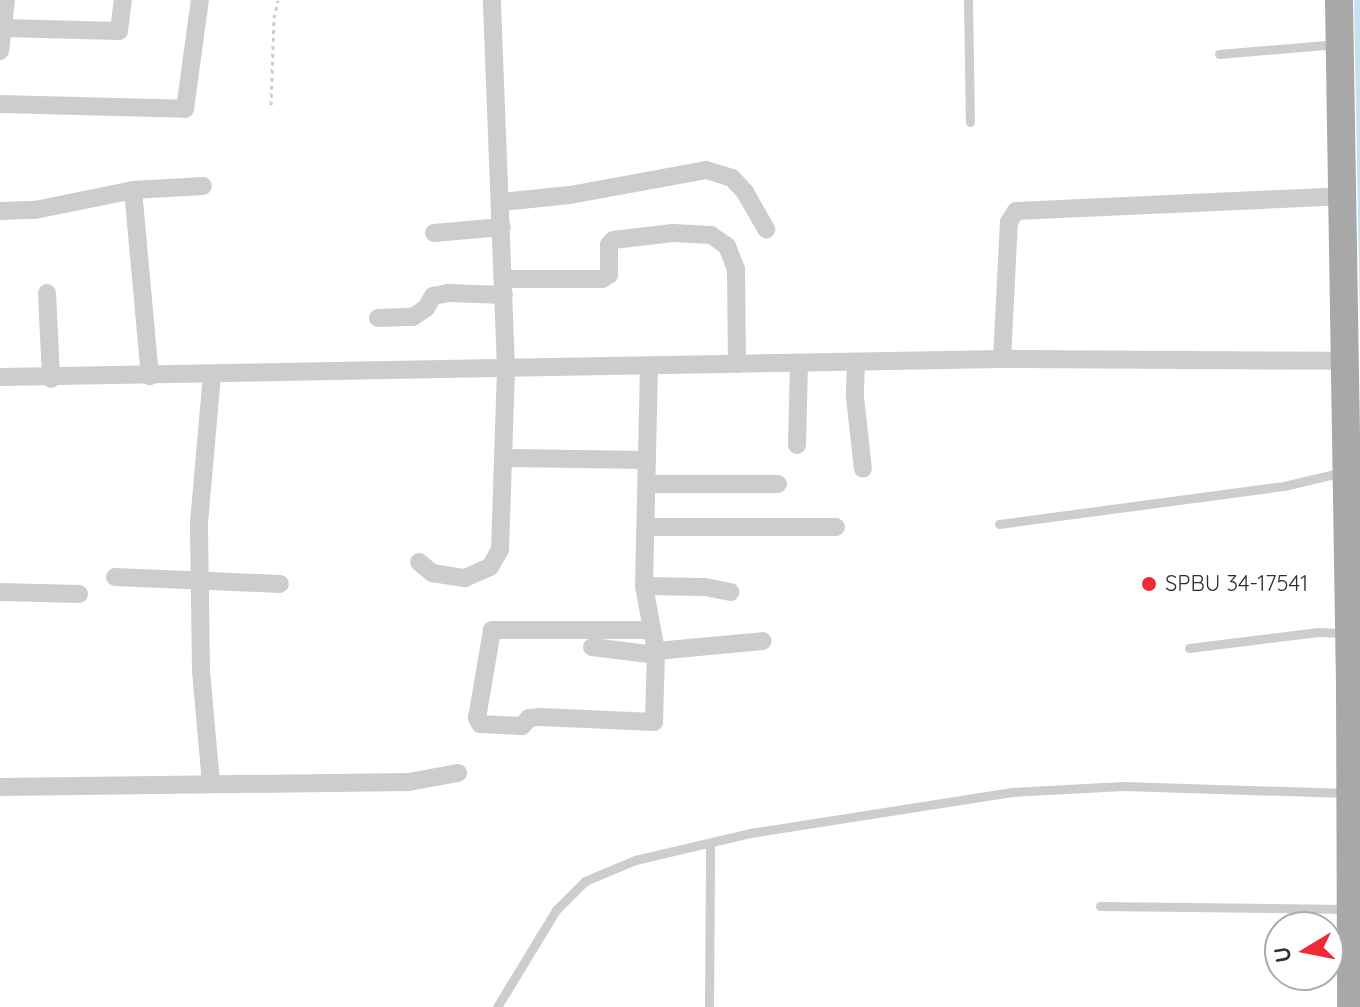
<!DOCTYPE html>
<html>
<head>
<meta charset="utf-8">
<style>
  body { margin:0 }
  #map { position:relative; width:1360px; height:1007px; overflow:hidden; background:#fff; font-family:Quicksand,sans-serif }
  div>[style] { position:absolute }
  .water>* { inset:0; background:#c9e0ef }
  .path>* { height:3px; margin-top:-1.5px; transform-origin:0; background:repeating-linear-gradient(90deg,#cdcdcd 0 4px,transparent 0 8px) }
  .service>* { height:9px; margin:-4.5px; padding:0 4.5px; transform-origin:4.5px; border-radius:4.5px; background:#cdcdcd }
  .minor>* { height:18px; margin:-9px; padding:0 9px; transform-origin:9px; border-radius:9px; background:#cdcdcd }
  .primary>* { height:28px; margin:-14px; padding:0 14px; transform-origin:14px; border-radius:14px; background:#a8a8a8 }
  .dots>* { width:22px; height:22px; translate:-50% -50%; box-sizing:border-box; border:4px solid #fff; border-radius:50% }
  span { translate:-50% -50%; white-space:nowrap; text-align:center; line-height:1.15; -webkit-text-stroke:8px #fff; paint-order:stroke }
  .poi-label { font-size:22px; color:#303030 }
  .left { translate:0 -50%; text-align:left }
  .north { position:absolute; left:1264px; top:911px; width:80px; height:80px; box-sizing:border-box; background:#fff; border:2px solid #acacac; border-radius:50%; rotate:260deg; font-size:22px; font-weight:700; line-height:32px; text-align:center; color:#303030 }
  .north::after { content:''; display:block; margin:auto; width:28px; height:36px; background:#f12937; clip-path:polygon(50% 0,100% 100%,50% 72%,0 100%) }
</style>
</head>
<body>
<div id="map">
  <div class="water">
    <div style="clip-path:polygon(1354px 0,1360px 0,1360px 323px,1356px 107px)"></div>
  </div>
  <div class="path">
    <div style="left:271px;top:105px;width:87px;rotate:-88deg"></div>
    <div style="left:274px;top:18px;width:18px;rotate:-77deg"></div>
  </div>
  <div class="service">
    <div style="left:968px;top:0;width:122px;rotate:89.1deg"></div>
    <div style="left:1219px;top:54px;width:119px;rotate:-4.8deg"></div>
    <div style="left:999px;top:524px;width:288px;rotate:-7.6deg"></div>
    <div style="left:1284px;top:486px;width:61px;rotate:-13.3deg"></div>
    <div style="left:1189px;top:648px;width:130px;rotate:-7.1deg"></div>
    <div style="left:1318px;top:632px;width:26px;rotate:2deg"></div>
    <div style="left:1100px;top:906px;width:247px;rotate:0.7deg"></div>
    <div style="left:497px;top:1007px;width:114px;rotate:-58.7deg"></div>
    <div style="left:556px;top:910px;width:41px;rotate:-45deg"></div>
    <div style="left:585px;top:881px;width:54px;rotate:-22.8deg"></div>
    <div style="left:635px;top:860px;width:118px;rotate:-13.2deg"></div>
    <div style="left:750px;top:833px;width:265px;rotate:-8.9deg"></div>
    <div style="left:1012px;top:792px;width:111px;rotate:-3.1deg"></div>
    <div style="left:1123px;top:786px;width:225px;rotate:1.8deg"></div>
    <div style="left:709px;top:1007px;width:163px;rotate:-89.6deg"></div>
  </div>
  <div class="minor">
    <div style="left:3px;top:28px;width:116px;rotate:1.5deg"></div>
    <div style="left:119px;top:31px;width:31px;rotate:-83deg"></div>
    <div style="left:0;top:51px;width:51px;rotate:-83.3deg"></div>
    <div style="left:0;top:104px;width:185px;rotate:1.5deg"></div>
    <div style="left:185px;top:109px;width:110px;rotate:-82.2deg"></div>
    <div style="left:133px;top:190px;width:187px;rotate:84.8deg"></div>
    <div style="left:502px;top:202px;width:68px;rotate:-5.9deg"></div>
    <div style="left:570px;top:195px;width:138px;rotate:-10.4deg"></div>
    <div style="left:706px;top:170px;width:27px;rotate:17deg"></div>
    <div style="left:732px;top:178px;width:19px;rotate:47deg"></div>
    <div style="left:745px;top:192px;width:43px;rotate:60.4deg"></div>
    <div style="left:0;top:211px;width:35px;rotate:-2deg"></div>
    <div style="left:35px;top:210px;width:100px;rotate:-11.5deg"></div>
    <div style="left:133px;top:190px;width:70px;rotate:-3.3deg"></div>
    <div style="left:434px;top:233px;width:68px;rotate:-5deg"></div>
    <div style="left:503px;top:279px;width:99px"></div>
    <div style="left:602px;top:279px;width:8px;rotate:-30deg"></div>
    <div style="left:609px;top:275px;width:30px;rotate:-90deg"></div>
    <div style="left:609px;top:245px;width:6px;rotate:-51deg"></div>
    <div style="left:613px;top:240px;width:60px;rotate:-6.7deg"></div>
    <div style="left:673px;top:233px;width:38px;rotate:3deg"></div>
    <div style="left:711px;top:235px;width:19px;rotate:35deg"></div>
    <div style="left:727px;top:246px;width:25px;rotate:69deg"></div>
    <div style="left:736px;top:269px;width:95px;rotate:89.4deg"></div>
    <div style="left:47px;top:293px;width:86px;rotate:87.3deg"></div>
    <div style="left:378px;top:318px;width:35px;rotate:-2deg"></div>
    <div style="left:413px;top:317px;width:16px;rotate:-35deg"></div>
    <div style="left:426px;top:308px;width:14px;rotate:-60deg"></div>
    <div style="left:433px;top:296px;width:15px;rotate:-11deg"></div>
    <div style="left:448px;top:293px;width:56px;rotate:2deg"></div>
    <div style="left:1002px;top:359px;width:137px;rotate:-87.1deg"></div>
    <div style="left:1009px;top:222px;width:13px;rotate:-58deg"></div>
    <div style="left:1016px;top:211px;width:325px;rotate:-2.6deg"></div>
    <div style="left:856px;top:362px;width:35px;rotate:92deg"></div>
    <div style="left:855px;top:397px;width:72px;rotate:83.7deg"></div>
    <div style="left:649px;top:366px;width:220px;rotate:91.3deg"></div>
    <div style="left:644px;top:586px;width:66px;rotate:79.5deg"></div>
    <div style="left:656px;top:651px;width:71px;rotate:91.6deg"></div>
    <div style="left:654px;top:722px;width:113px;rotate:-177.5deg"></div>
    <div style="left:541px;top:717px;width:12px;rotate:175deg"></div>
    <div style="left:529px;top:718px;width:11px;rotate:131deg"></div>
    <div style="left:522px;top:726px;width:42px;rotate:-177.3deg"></div>
    <div style="left:480px;top:724px;width:7px;rotate:-117deg"></div>
    <div style="left:477px;top:718px;width:89px;rotate:-80.3deg"></div>
    <div style="left:492px;top:630px;width:160px"></div>
    <div style="left:0;top:377px;width:1002px;rotate:-1.03deg"></div>
    <div style="left:1002px;top:359px;width:341px;rotate:0.3deg"></div>
    <div style="left:797px;top:445px;width:82px;rotate:-88.6deg"></div>
    <div style="left:503px;top:458px;width:144px;rotate:0.8deg"></div>
    <div style="left:647px;top:484px;width:131px"></div>
    <div style="left:646px;top:527px;width:190px"></div>
    <div style="left:419px;top:562px;width:17px;rotate:40deg"></div>
    <div style="left:432px;top:573px;width:33px;rotate:9deg"></div>
    <div style="left:465px;top:578px;width:27px;rotate:-24deg"></div>
    <div style="left:490px;top:567px;width:20px;rotate:-60deg"></div>
    <div style="left:500px;top:550px;width:181px;rotate:-88.1deg"></div>
    <div style="left:506px;top:369px;width:369px;rotate:-92.2deg"></div>
    <div style="left:115px;top:577px;width:165px;rotate:2.4deg"></div>
    <div style="left:644px;top:586px;width:61px;rotate:0.9deg"></div>
    <div style="left:705px;top:587px;width:26px;rotate:11deg"></div>
    <div style="left:0;top:592px;width:79px;rotate:1.5deg"></div>
    <div style="left:592px;top:647px;width:64px;rotate:7.1deg"></div>
    <div style="left:656px;top:651px;width:107px;rotate:-5.3deg"></div>
    <div style="left:211px;top:783px;width:112px;rotate:-95.1deg"></div>
    <div style="left:201px;top:671px;width:148px;rotate:-90.8deg"></div>
    <div style="left:199px;top:523px;width:149px;rotate:-85deg"></div>
    <div style="left:0;top:787px;width:409px;rotate:-0.7deg"></div>
    <div style="left:409px;top:782px;width:50px;rotate:-10.4deg"></div>
  </div>
  <div class="primary">
    <div style="left:1339px;top:0;width:687px;rotate:89.08deg"></div>
    <div style="left:1350px;top:687px;width:320px;rotate:89.8deg"></div>
  </div>
  <div class="dots">
    <div style="left:1149px;top:584px;background:#f12937"></div>
  </div>
  <div class="poi-label">
    <span class="left" style="left:1165px;top:584px">SPBU 34-17541</span>
  </div>
  <div class="north">U</div>
</div>
</body>
</html>
